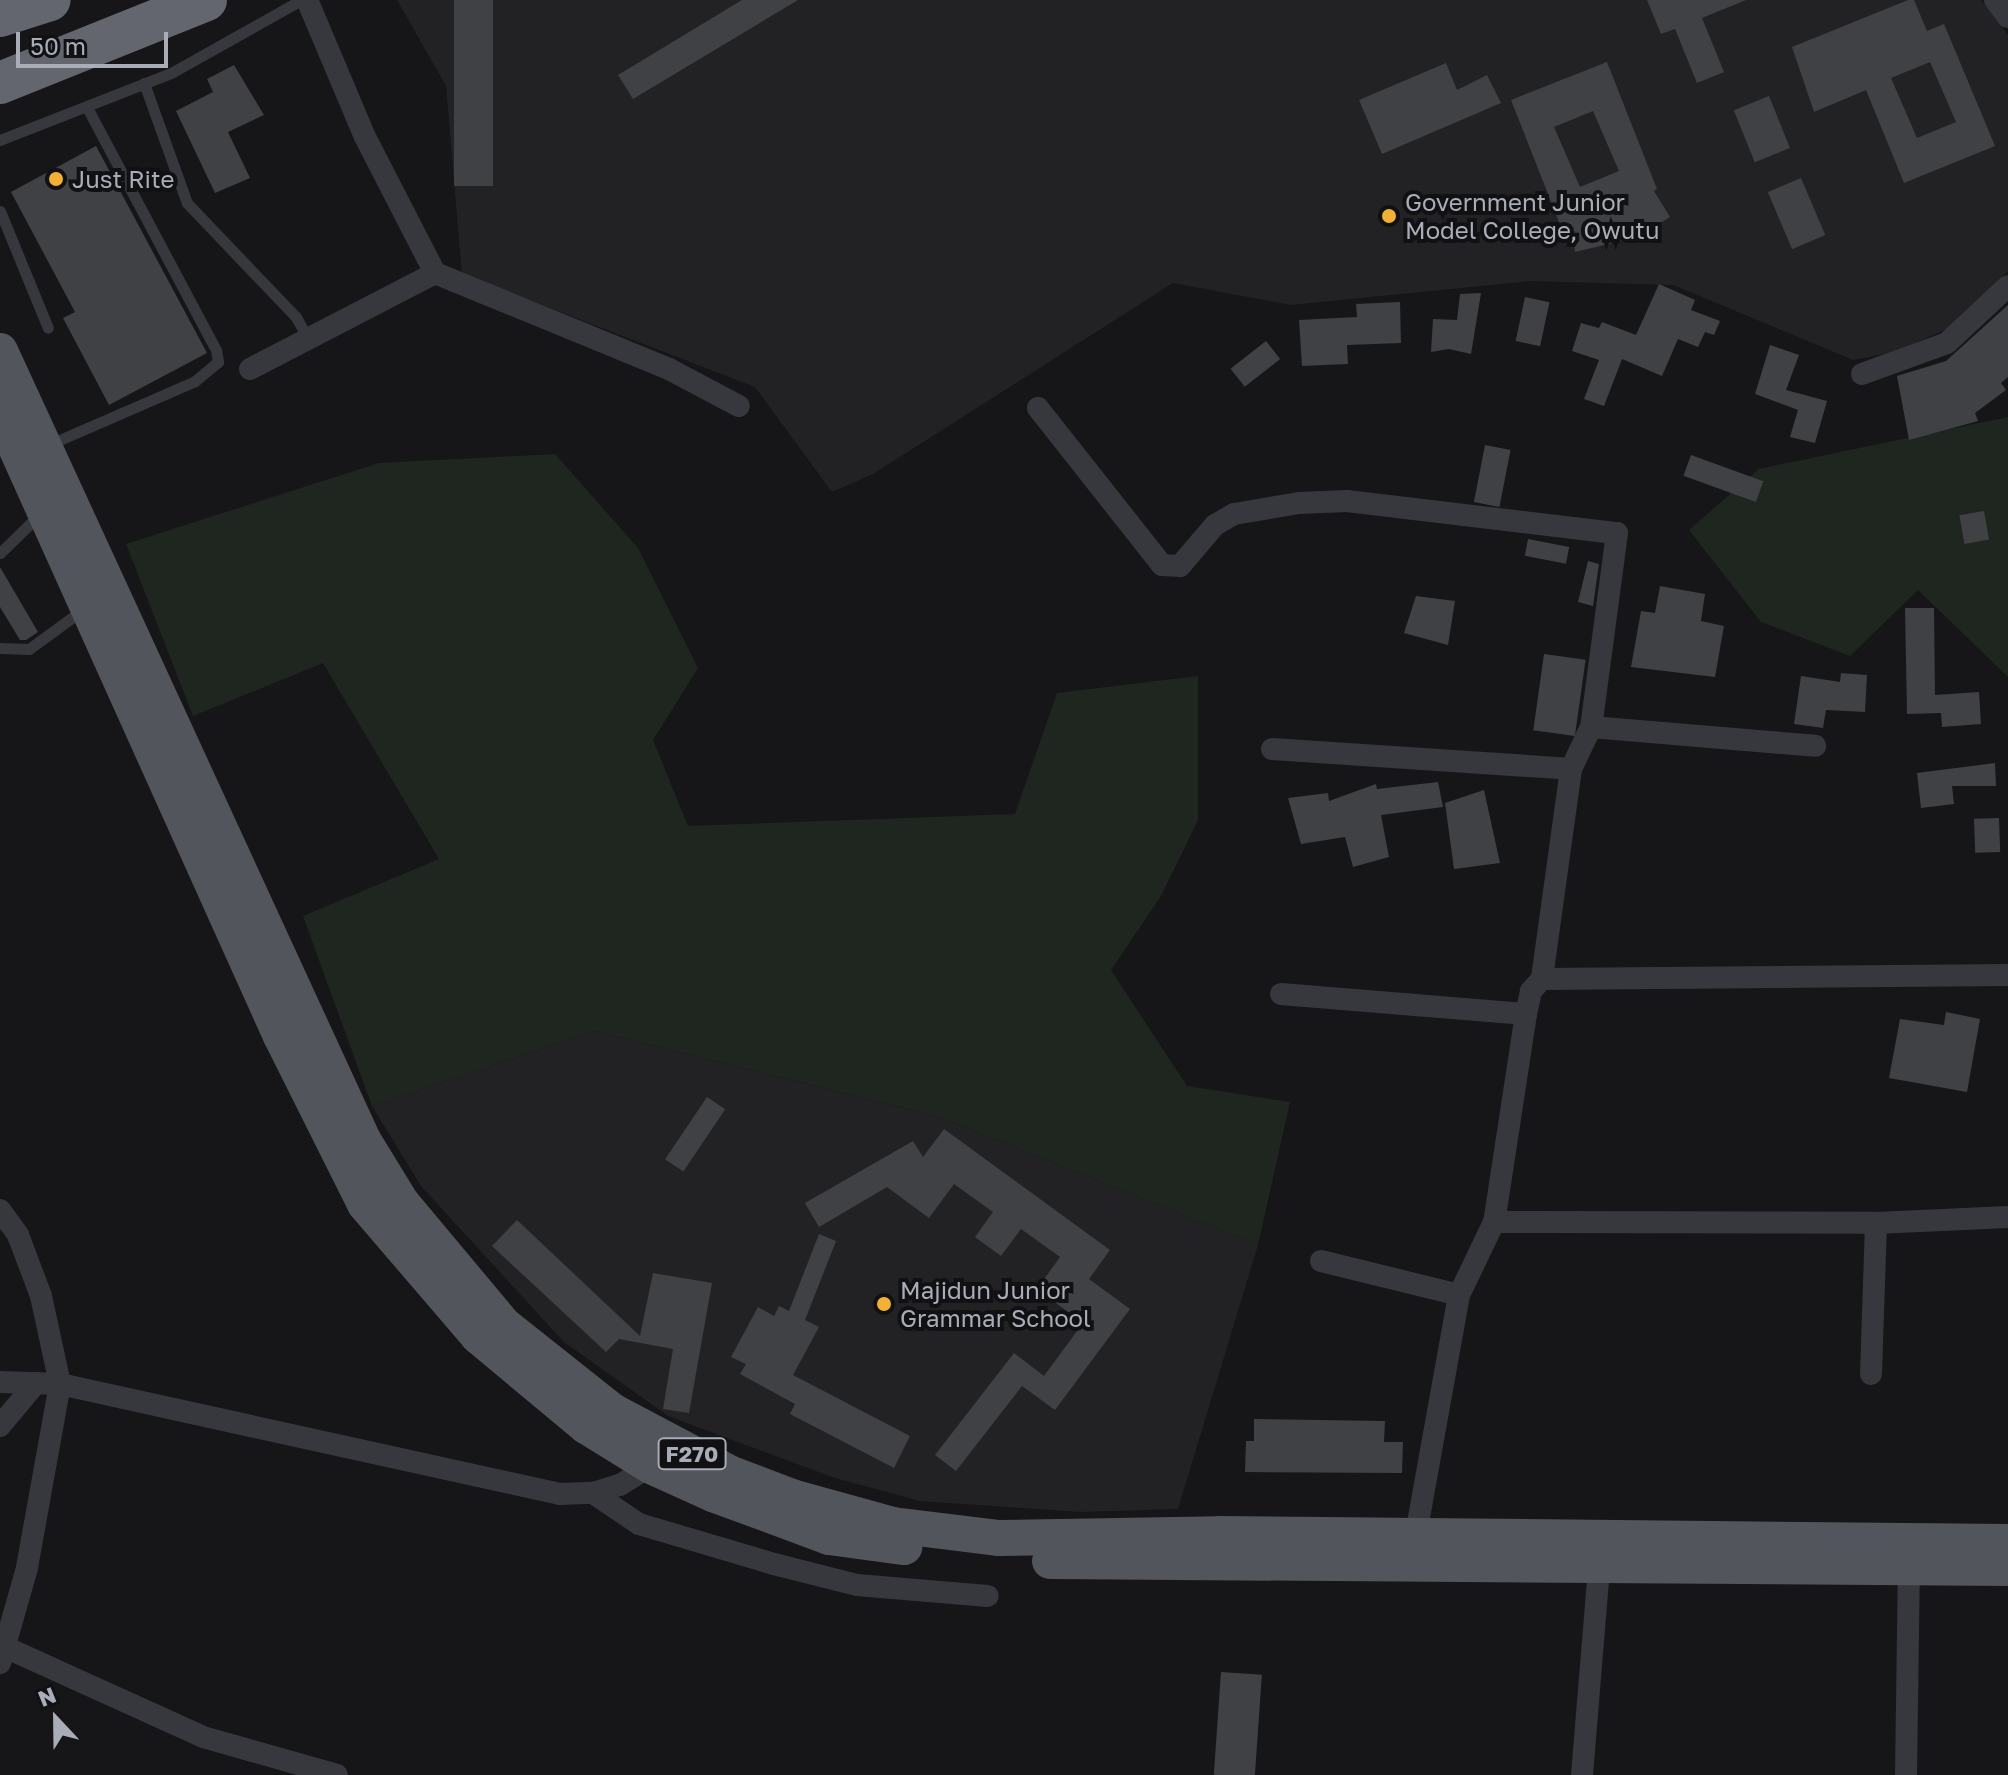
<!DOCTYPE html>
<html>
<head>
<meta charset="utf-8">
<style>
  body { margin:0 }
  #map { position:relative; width:2008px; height:1775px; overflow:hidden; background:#161618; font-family:"Golos Text",sans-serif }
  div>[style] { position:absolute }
  .built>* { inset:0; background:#222225 }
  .green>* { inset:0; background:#1e261f }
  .building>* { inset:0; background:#404145; transform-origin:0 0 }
  .lane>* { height:11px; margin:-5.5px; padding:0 5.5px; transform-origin:5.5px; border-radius:5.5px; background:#37383d }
  .street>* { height:22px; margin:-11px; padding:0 11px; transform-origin:11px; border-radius:11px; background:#37383d }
  .primary>* { height:36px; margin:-18px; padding:0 18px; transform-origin:18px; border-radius:18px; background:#53555c }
  .highway>* { height:42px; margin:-21px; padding:0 21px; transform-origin:21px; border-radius:21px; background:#63666e }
  .dots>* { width:22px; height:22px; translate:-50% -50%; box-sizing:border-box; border:4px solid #111113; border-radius:50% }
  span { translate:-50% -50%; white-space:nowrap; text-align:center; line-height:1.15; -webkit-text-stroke:8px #111113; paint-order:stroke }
  .shield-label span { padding:2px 6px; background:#111113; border:2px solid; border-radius:6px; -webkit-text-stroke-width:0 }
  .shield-label { font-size:22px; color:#a8adb8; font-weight:700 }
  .poi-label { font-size:24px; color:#a8adb8 }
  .left { translate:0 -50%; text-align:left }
  .north { position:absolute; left:16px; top:1679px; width:80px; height:80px; -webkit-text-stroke:6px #111113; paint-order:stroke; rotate:338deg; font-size:22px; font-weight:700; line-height:32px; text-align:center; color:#a8adb8 }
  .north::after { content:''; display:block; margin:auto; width:28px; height:36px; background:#a8adb8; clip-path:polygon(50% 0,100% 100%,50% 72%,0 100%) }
  .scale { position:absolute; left:16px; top:32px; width:152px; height:36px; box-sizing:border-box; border:4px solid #a8adb8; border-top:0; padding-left:10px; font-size:24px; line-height:28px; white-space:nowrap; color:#a8adb8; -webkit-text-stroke:6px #111113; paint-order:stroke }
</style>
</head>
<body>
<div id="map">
  <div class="built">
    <div style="clip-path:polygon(397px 0,1981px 0,2008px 35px,2008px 271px,1947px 329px,1895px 352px,1853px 360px,1673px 285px,1530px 281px,1291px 305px,1173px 283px,873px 474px,832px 492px,755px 387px,462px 274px,446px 86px)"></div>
    <div style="clip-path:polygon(595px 1031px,937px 1116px,1258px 1245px,1178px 1509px,1080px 1512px,920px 1501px,835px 1478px,668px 1416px,564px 1342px,421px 1186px,372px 1106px)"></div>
  </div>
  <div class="green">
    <div style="clip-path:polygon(2008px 417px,2008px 677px,1918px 590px,1850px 656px,1761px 622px,1689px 530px,1759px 469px)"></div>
    <div style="clip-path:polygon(555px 454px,638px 548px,698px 668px,653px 740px,688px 826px,1015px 814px,1057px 693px,1198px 676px,1198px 820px,1161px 896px,1111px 970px,1187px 1086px,1290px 1102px,1258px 1245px,937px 1116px,595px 1031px,372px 1106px,303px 916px,439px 859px,323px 663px,193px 716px,126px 544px,379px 463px)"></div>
  </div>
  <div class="building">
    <div style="left:454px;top:0;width:39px;height:186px"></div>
    <div style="clip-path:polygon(742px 0,798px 0,633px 99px,618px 75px)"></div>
    <div style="clip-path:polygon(1647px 0,1746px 0,1702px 18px,1724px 72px,1697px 83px,1675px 29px,1661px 34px)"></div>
    <div style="clip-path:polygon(evenodd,1908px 0,1914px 0,1927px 31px,1944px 24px,1995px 146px,1904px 183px,1866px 90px,1814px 112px,1792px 47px,1908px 0,1930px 62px,1956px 122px,1917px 138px,1891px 78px,1930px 62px)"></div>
    <div style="clip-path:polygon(evenodd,1607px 62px,1657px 189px,1654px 191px,1670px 217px,1638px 237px,1575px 252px,1571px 224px,1561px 227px,1511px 100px,1607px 62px,1593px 111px,1619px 171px,1580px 187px,1554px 127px,1593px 111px)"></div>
    <div style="clip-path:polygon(1446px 63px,1457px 90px,1487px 75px,1501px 103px,1382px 154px,1359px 100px)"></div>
    <div style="clip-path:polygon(234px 65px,264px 115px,228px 132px,250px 178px,215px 193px,176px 111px,213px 92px,207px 79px)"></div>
    <div style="left:1769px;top:96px;width:56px;height:38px;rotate:68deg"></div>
    <div style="clip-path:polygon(96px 146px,207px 353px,109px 405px,63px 318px,75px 312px,11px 192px)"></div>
    <div style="left:1801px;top:178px;width:62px;height:36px;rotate:67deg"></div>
    <div style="clip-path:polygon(1659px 284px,1695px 300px,1691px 310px,1720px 321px,1714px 335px,1705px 332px,1698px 347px,1678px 339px,1662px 376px,1622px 359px,1604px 406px,1584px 399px,1599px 360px,1572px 351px,1581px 323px,1599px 328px,1602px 322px,1636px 335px)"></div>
    <div style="clip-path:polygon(1481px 293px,1471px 354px,1449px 349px,1431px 352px,1433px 319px,1457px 320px,1460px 294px)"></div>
    <div style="left:1525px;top:297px;width:25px;height:45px;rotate:12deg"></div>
    <div style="clip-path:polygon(1400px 302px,1401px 343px,1347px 345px,1348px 364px,1302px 366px,1299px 320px,1357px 317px,1356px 304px)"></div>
    <div style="clip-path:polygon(2008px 305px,2008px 377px,2001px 383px,2006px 390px,1975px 413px,1978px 421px,1909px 440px,1897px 376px,1946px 361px)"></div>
    <div style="left:1266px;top:341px;width:23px;height:45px;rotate:52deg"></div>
    <div style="clip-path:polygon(1770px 345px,1799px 355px,1786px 390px,1827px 401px,1815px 443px,1790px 437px,1798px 410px,1755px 394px)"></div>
    <div style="left:1485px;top:445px;width:26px;height:58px;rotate:11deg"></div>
    <div style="left:1691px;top:455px;width:77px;height:22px;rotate:20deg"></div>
    <div style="left:1984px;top:511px;width:29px;height:25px;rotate:80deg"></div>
    <div style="left:1528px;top:539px;width:42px;height:17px;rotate:11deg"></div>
    <div style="clip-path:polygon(1588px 561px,1599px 564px,1593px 606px,1578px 602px)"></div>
    <div style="clip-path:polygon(0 567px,38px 632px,26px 640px,20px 640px,0 607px)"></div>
    <div style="clip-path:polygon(1660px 586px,1705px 594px,1701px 621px,1724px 626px,1715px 677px,1631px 667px,1641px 611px,1655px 613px)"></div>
    <div style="clip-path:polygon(1416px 596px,1455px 601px,1448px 645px,1404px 633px)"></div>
    <div style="clip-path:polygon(1905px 608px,1934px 608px,1935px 695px,1979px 692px,1981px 724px,1942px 727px,1941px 713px,1907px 714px)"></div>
    <div style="left:1544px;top:654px;width:42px;height:77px;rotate:8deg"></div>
    <div style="clip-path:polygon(1841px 673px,1867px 675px,1865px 712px,1826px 710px,1823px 728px,1794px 724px,1801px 676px,1840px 682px)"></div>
    <div style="clip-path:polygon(1995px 763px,1996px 786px,1952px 786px,1954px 804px,1921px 808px,1917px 773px)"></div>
    <div style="clip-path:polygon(1438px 782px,1443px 807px,1381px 815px,1389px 857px,1353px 867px,1345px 837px,1301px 844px,1288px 798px,1328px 793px,1329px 801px,1376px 784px,1377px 789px)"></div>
    <div style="clip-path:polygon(1484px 790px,1500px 863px,1454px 869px,1445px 803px)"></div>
    <div style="left:1999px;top:818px;width:34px;height:25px;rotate:88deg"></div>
    <div style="clip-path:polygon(1946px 1012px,1980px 1019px,1967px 1092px,1889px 1078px,1900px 1019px,1944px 1025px)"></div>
    <div style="left:707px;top:1097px;width:22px;height:75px;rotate:34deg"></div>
    <div style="clip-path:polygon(944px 1129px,1110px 1250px,1089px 1279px,1130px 1309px,1055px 1410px,1022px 1386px,956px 1471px,935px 1455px,1014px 1353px,1044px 1376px,1083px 1323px,1037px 1289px,1060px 1257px,1021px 1229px,1001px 1256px,975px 1237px,993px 1212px,954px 1184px,929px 1218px,887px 1187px,819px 1227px,805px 1203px,913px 1141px,923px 1157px)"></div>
    <div style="clip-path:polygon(517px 1220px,640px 1336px,653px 1273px,712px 1283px,689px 1413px,663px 1409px,673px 1349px,619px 1339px,606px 1352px,492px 1246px)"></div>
    <div style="clip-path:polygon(819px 1234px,836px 1241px,805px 1320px,819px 1327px,793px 1375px,910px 1436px,894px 1468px,790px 1414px,795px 1404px,740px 1374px,746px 1364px,731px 1357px,758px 1307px,774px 1316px,779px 1306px,789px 1311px)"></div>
    <div style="clip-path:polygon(1254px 1419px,1385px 1421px,1384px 1442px,1403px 1442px,1402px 1473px,1245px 1472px,1246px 1441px,1254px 1441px)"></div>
    <div style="left:1221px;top:1672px;width:41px;height:103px;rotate:4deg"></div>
  </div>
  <div class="lane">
    <div style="left:144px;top:83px;width:127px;rotate:70.3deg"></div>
    <div style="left:187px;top:203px;width:158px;rotate:46.3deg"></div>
    <div style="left:296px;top:317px;width:25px;rotate:61deg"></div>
    <div style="left:0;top:140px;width:184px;rotate:-21.4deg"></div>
    <div style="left:171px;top:73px;width:149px;rotate:-29.3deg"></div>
    <div style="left:0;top:211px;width:126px;rotate:67.7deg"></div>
    <div style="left:48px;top:445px;width:160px;rotate:-23.5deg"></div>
    <div style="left:195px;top:381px;width:30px;rotate:-40deg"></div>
    <div style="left:218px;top:362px;width:12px;rotate:-99deg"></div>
    <div style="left:216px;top:350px;width:276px;rotate:-118deg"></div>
    <div style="left:0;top:553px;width:57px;rotate:-44.3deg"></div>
    <div style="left:0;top:648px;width:29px;rotate:2deg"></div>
    <div style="left:29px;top:649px;width:69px;rotate:-36.2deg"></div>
  </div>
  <div class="street">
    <div style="left:1995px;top:0;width:21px;rotate:53deg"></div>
    <div style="left:435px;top:273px;width:253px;rotate:22.3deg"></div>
    <div style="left:669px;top:369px;width:79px;rotate:27.9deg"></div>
    <div style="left:250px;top:369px;width:208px;rotate:-27.4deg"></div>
    <div style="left:435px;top:273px;width:153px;rotate:-117.2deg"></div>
    <div style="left:365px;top:137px;width:149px;rotate:-112.9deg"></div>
    <div style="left:1862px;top:374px;width:90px;rotate:-20deg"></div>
    <div style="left:1947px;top:343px;width:83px;rotate:-43.1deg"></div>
    <div style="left:1038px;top:408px;width:200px;rotate:51.7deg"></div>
    <div style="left:1162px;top:565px;width:18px;rotate:3deg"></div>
    <div style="left:1180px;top:566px;width:54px;rotate:-49.5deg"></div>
    <div style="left:1215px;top:525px;width:22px;rotate:-30deg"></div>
    <div style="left:1234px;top:514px;width:66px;rotate:-9.6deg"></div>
    <div style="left:1299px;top:503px;width:48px;rotate:-2.4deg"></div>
    <div style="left:1347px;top:501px;width:272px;rotate:6.8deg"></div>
    <div style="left:1617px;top:533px;width:196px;rotate:97.6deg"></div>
    <div style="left:1591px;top:727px;width:47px;rotate:115.5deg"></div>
    <div style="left:1571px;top:769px;width:212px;rotate:97.9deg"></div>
    <div style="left:1542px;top:979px;width:16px;rotate:133deg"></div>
    <div style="left:1531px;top:991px;width:24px;rotate:102deg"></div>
    <div style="left:1526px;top:1014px;width:210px;rotate:98.7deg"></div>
    <div style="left:1494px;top:1222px;width:81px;rotate:115.6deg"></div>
    <div style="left:1459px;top:1295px;width:248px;rotate:100.2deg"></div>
    <div style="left:1591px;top:727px;width:225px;rotate:4.8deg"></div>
    <div style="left:1272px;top:749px;width:300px;rotate:3.8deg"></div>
    <div style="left:1542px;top:979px;width:466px;rotate:-0.5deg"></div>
    <div style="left:1281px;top:994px;width:246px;rotate:4.7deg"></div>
    <div style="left:0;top:1210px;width:31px;rotate:54deg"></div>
    <div style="left:18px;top:1235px;width:65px;rotate:69.3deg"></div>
    <div style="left:41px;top:1296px;width:90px;rotate:77.8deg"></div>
    <div style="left:60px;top:1384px;width:187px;rotate:100.2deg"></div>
    <div style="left:27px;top:1568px;width:99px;rotate:105.9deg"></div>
    <div style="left:1494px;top:1222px;width:382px;rotate:0.1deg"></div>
    <div style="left:1876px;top:1223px;width:132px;rotate:-2.6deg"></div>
    <div style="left:1321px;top:1261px;width:142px;rotate:13.8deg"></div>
    <div style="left:1871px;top:1374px;width:151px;rotate:-88.1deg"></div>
    <div style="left:0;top:1382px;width:60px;rotate:1.9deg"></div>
    <div style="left:60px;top:1384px;width:512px;rotate:12.41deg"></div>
    <div style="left:560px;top:1494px;width:33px;rotate:-2deg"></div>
    <div style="left:593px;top:1493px;width:28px;rotate:-17deg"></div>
    <div style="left:620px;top:1485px;width:36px;rotate:-32deg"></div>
    <div style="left:0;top:1426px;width:56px;rotate:-50.1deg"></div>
    <div style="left:593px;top:1493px;width:55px;rotate:34deg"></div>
    <div style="left:639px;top:1524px;width:141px;rotate:16.5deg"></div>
    <div style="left:774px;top:1564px;width:86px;rotate:14.2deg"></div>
    <div style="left:857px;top:1585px;width:131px;rotate:4.8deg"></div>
    <div style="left:7px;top:1648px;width:215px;rotate:24.4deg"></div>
    <div style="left:203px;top:1737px;width:139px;rotate:15.8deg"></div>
    <div style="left:1582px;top:1775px;width:210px;rotate:-85.3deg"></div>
    <div style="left:1906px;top:1775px;width:208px;rotate:-89.2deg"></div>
  </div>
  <div class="primary">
    <div style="left:0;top:351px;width:868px;rotate:65.29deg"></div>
    <div style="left:363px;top:1140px;width:73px;rotate:58.5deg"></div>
    <div style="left:401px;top:1202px;width:160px;rotate:50.1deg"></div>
    <div style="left:504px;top:1325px;width:138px;rotate:38.5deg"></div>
    <div style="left:612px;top:1411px;width:132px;rotate:27.9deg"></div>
    <div style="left:729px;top:1473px;width:67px;rotate:20.9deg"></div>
    <div style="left:792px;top:1497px;width:105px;rotate:15.5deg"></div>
    <div style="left:893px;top:1525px;width:107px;rotate:7deg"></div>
    <div style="left:999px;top:1538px;width:221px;rotate:-1deg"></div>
    <div style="left:1220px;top:1534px;width:788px;rotate:0.58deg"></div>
    <div style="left:0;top:412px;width:684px;rotate:65.76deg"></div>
    <div style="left:281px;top:1036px;width:188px;rotate:63.4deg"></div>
    <div style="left:365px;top:1204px;width:174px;rotate:49.4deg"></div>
    <div style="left:478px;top:1336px;width:141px;rotate:39.8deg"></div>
    <div style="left:586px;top:1426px;width:76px;rotate:31.6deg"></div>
    <div style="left:651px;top:1466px;width:68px;rotate:24.3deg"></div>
    <div style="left:713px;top:1494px;width:124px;rotate:20.3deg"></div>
    <div style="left:829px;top:1537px;width:76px;rotate:7.6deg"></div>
    <div style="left:1050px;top:1561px;width:958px;rotate:0.42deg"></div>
  </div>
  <div class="highway">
    <div style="left:0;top:16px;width:52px;rotate:-17.7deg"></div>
    <div style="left:0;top:83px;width:222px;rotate:-21.9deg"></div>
  </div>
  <div class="dots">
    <div style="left:56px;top:179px;background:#f2b134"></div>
    <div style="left:1389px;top:216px;background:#f2b134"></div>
    <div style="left:884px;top:1304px;background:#f2b134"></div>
  </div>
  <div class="shield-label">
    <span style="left:692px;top:1454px">F270</span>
  </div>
  <div class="poi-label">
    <span class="left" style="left:72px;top:179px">Just Rite</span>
    <span class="left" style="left:1405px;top:216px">Government Junior<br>Model College, Owutu</span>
    <span class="left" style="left:900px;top:1304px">Majidun Junior<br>Grammar School</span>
  </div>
  <div class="north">N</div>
  <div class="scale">50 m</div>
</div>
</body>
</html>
